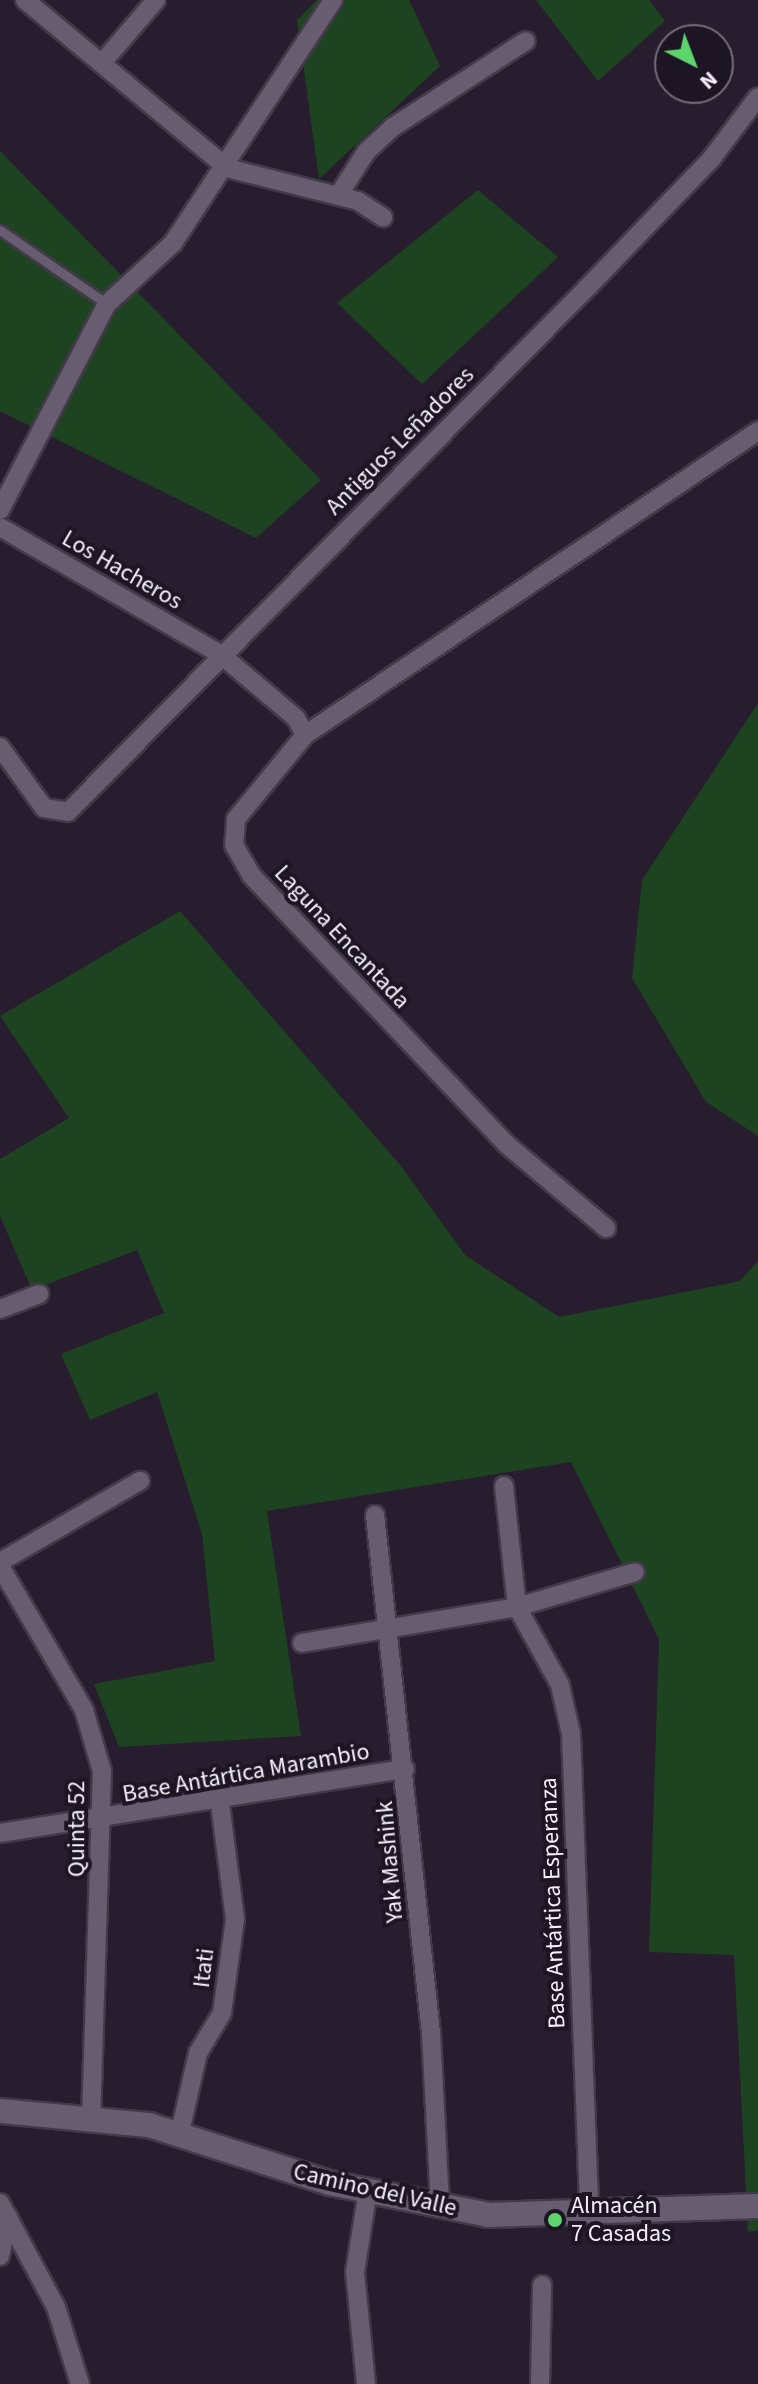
<!DOCTYPE html>
<html>
<head>
<meta charset="utf-8">
<style>
  body { margin:0 }
  #map { position:relative; width:758px; height:2384px; overflow:hidden; background:#271d2e; font-family:"Source Sans 3",sans-serif }
  div>[style] { position:absolute }
  .green>* { inset:0; background:#1d4321 }
  .roads { filter:drop-shadow(2px 0 #433a49) drop-shadow(-2px 0 #433a49) drop-shadow(0 2px #433a49) drop-shadow(0 -2px #433a49) }
  .lane>* { height:9px; margin:-4.5px; padding:0 4.5px; transform-origin:4.5px; border-radius:4.5px; background:#675c70 }
  .street>* { height:18px; margin:-9px; padding:0 9px; transform-origin:9px; border-radius:9px; background:#675c70 }
  .secondary>* { height:24px; margin:-12px; padding:0 12px; transform-origin:12px; border-radius:12px; background:#675c70 }
  .dots>* { width:22px; height:22px; translate:-50% -50%; box-sizing:border-box; border:4px solid #1d1424; border-radius:50% }
  span { translate:-50% -50%; white-space:nowrap; text-align:center; line-height:1.15; -webkit-text-stroke:8px #1d1424; paint-order:stroke }
  .street-label { font-size:24px; color:#f7f0fc }
  .poi-label { font-size:24px; color:#f7f0fc }
  .left { translate:0 -50%; text-align:left }
  .north { position:absolute; left:654px; top:24px; width:80px; height:80px; box-sizing:border-box; background:#1d1424; border:2px solid #746c7a; border-radius:50%; rotate:138deg; font-size:22px; font-weight:700; line-height:32px; text-align:center; color:#f7f0fc }
  .north::after { content:''; display:block; margin:auto; width:28px; height:36px; background:#5dd56c; clip-path:polygon(50% 0,100% 100%,50% 72%,0 100%) }
</style>
</head>
<body>
<div id="map">
  <div class="green">
    <div style="clip-path:polygon(317px 0,409px 0,440px 66px,319px 179px,297px 20px)"></div>
    <div style="clip-path:polygon(536px 0,649px 0,665px 21px,598px 81px)"></div>
    <div style="clip-path:polygon(0 151px,321px 480px,256px 538px,0 411px)"></div>
    <div style="clip-path:polygon(478px 190px,558px 257px,422px 384px,337px 303px)"></div>
    <div style="clip-path:polygon(758px 703px,758px 1136px,706px 1102px,632px 978px,642px 880px)"></div>
    <div style="clip-path:polygon(180px 911px,401px 1166px,465px 1255px,559px 1317px,740px 1281px,758px 1261px,758px 2230px,748px 2232px,734px 1955px,649px 1952px,659px 1639px,571px 1462px,267px 1511px,301px 1736px,119px 1747px,94px 1684px,215px 1661px,202px 1534px,157px 1392px,90px 1420px,61px 1354px,164px 1313px,137px 1250px,32px 1290px,0 1216px,0 1159px,69px 1118px,0 1016px)"></div>
  </div>
  <div class="roads">
    <div class="lane">
      <div style="left:0;top:230px;width:130px;rotate:34.7deg"></div>
    </div>
    <div class="street">
      <div style="left:25px;top:0;width:263px;rotate:39.7deg"></div>
      <div style="left:227px;top:168px;width:135px;rotate:14.1deg"></div>
      <div style="left:358px;top:201px;width:30px;rotate:33deg"></div>
      <div style="left:102px;top:63px;width:83px;rotate:-49.4deg"></div>
      <div style="left:338px;top:196px;width:52px;rotate:-57.5deg"></div>
      <div style="left:366px;top:152px;width:37px;rotate:-43deg"></div>
      <div style="left:393px;top:127px;width:158px;rotate:-32.9deg"></div>
      <div style="left:0;top:510px;width:232px;rotate:-62.6deg"></div>
      <div style="left:107px;top:304px;width:90px;rotate:-42.7deg"></div>
      <div style="left:173px;top:243px;width:291px;rotate:-56.6deg"></div>
      <div style="left:0;top:527px;width:254px;rotate:30deg"></div>
      <div style="left:220px;top:654px;width:99px;rotate:40.1deg"></div>
      <div style="left:296px;top:718px;width:19px;rotate:62deg"></div>
      <div style="left:305px;top:735px;width:109px;rotate:129.4deg"></div>
      <div style="left:236px;top:819px;width:26px;rotate:94deg"></div>
      <div style="left:234px;top:845px;width:34px;rotate:60deg"></div>
      <div style="left:251px;top:875px;width:371px;rotate:46.5deg"></div>
      <div style="left:506px;top:1144px;width:131px;rotate:40deg"></div>
      <div style="left:305px;top:735px;width:546px;rotate:-33.86deg"></div>
      <div style="left:0;top:747px;width:75px;rotate:54.2deg"></div>
      <div style="left:44px;top:808px;width:24px;rotate:9deg"></div>
      <div style="left:68px;top:812px;width:735px;rotate:-45.28deg"></div>
      <div style="left:585px;top:290px;width:183px;rotate:-46.1deg"></div>
      <div style="left:712px;top:158px;width:76px;rotate:-53deg"></div>
      <div style="left:0;top:1309px;width:42px;rotate:-21deg"></div>
      <div style="left:504px;top:1486px;width:122px;rotate:83.9deg"></div>
      <div style="left:517px;top:1607px;width:89px;rotate:61.1deg"></div>
      <div style="left:560px;top:1685px;width:50px;rotate:77.3deg"></div>
      <div style="left:571px;top:1734px;width:475px;rotate:87.8deg"></div>
      <div style="left:375px;top:1515px;width:521px;rotate:83.83deg"></div>
      <div style="left:431px;top:2033px;width:172px;rotate:87deg"></div>
      <div style="left:0;top:1562px;width:162px;rotate:-30.1deg"></div>
      <div style="left:0;top:1566px;width:167px;rotate:59.7deg"></div>
      <div style="left:84px;top:1710px;width:64px;rotate:73.6deg"></div>
      <div style="left:102px;top:1771px;width:346px;rotate:91.8deg"></div>
      <div style="left:302px;top:1643px;width:218px;rotate:-9.5deg"></div>
      <div style="left:517px;top:1607px;width:123px;rotate:-16.5deg"></div>
      <div style="left:0;top:1833px;width:410px;rotate:-9deg"></div>
      <div style="left:180px;top:2132px;width:81px;rotate:-77.2deg"></div>
      <div style="left:198px;top:2053px;width:47px;rotate:-59deg"></div>
      <div style="left:222px;top:2013px;width:95px;rotate:-82.1deg"></div>
      <div style="left:235px;top:1919px;width:117px;rotate:-97.4deg"></div>
      <div style="left:0;top:2203px;width:118px;rotate:61.7deg"></div>
      <div style="left:56px;top:2307px;width:81px;rotate:72.7deg"></div>
      <div style="left:0;top:2256px;width:40px;rotate:-78deg"></div>
      <div style="left:366px;top:2384px;width:113px;rotate:-95.6deg"></div>
      <div style="left:355px;top:2272px;width:83px;rotate:-81deg"></div>
      <div style="left:540px;top:2384px;width:99px;rotate:-88.8deg"></div>
    </div>
    <div class="secondary">
      <div style="left:0;top:2111px;width:150px;rotate:5.4deg"></div>
      <div style="left:149px;top:2125px;width:190px;rotate:17.8deg"></div>
      <div style="left:330px;top:2183px;width:161px;rotate:11.4deg"></div>
      <div style="left:488px;top:2215px;width:270px;rotate:-1.9deg"></div>
    </div>
  </div>
  <div class="dots">
    <div style="left:555px;top:2220px;background:#5dd56c"></div>
  </div>
  <div class="street-label">
    <span style="left:400px;top:441px;rotate:-45deg">Antiguos Leñadores</span>
    <span style="left:122px;top:570px;rotate:30deg">Los Hacheros</span>
    <span style="left:342px;top:937px;rotate:47deg">Laguna Encantada</span>
    <span style="left:246px;top:1773px;rotate:-10deg">Base Antártica Marambio</span>
    <span style="left:77px;top:1829px;rotate:-90deg">Quinta 52</span>
    <span style="left:390px;top:1862px;rotate:-95deg">Yak Mashink</span>
    <span style="left:553px;top:1903px;rotate:-92deg">Base Antártica Esperanza</span>
    <span style="left:204px;top:1968px;rotate:-83deg">Itati</span>
    <span style="left:375px;top:2190px;rotate:13deg">Camino del Valle</span>
  </div>
  <div class="poi-label">
    <span class="left" style="left:571px;top:2220px">Almacén<br>7 Casadas</span>
  </div>
  <div class="north">N</div>
</div>
</body>
</html>
